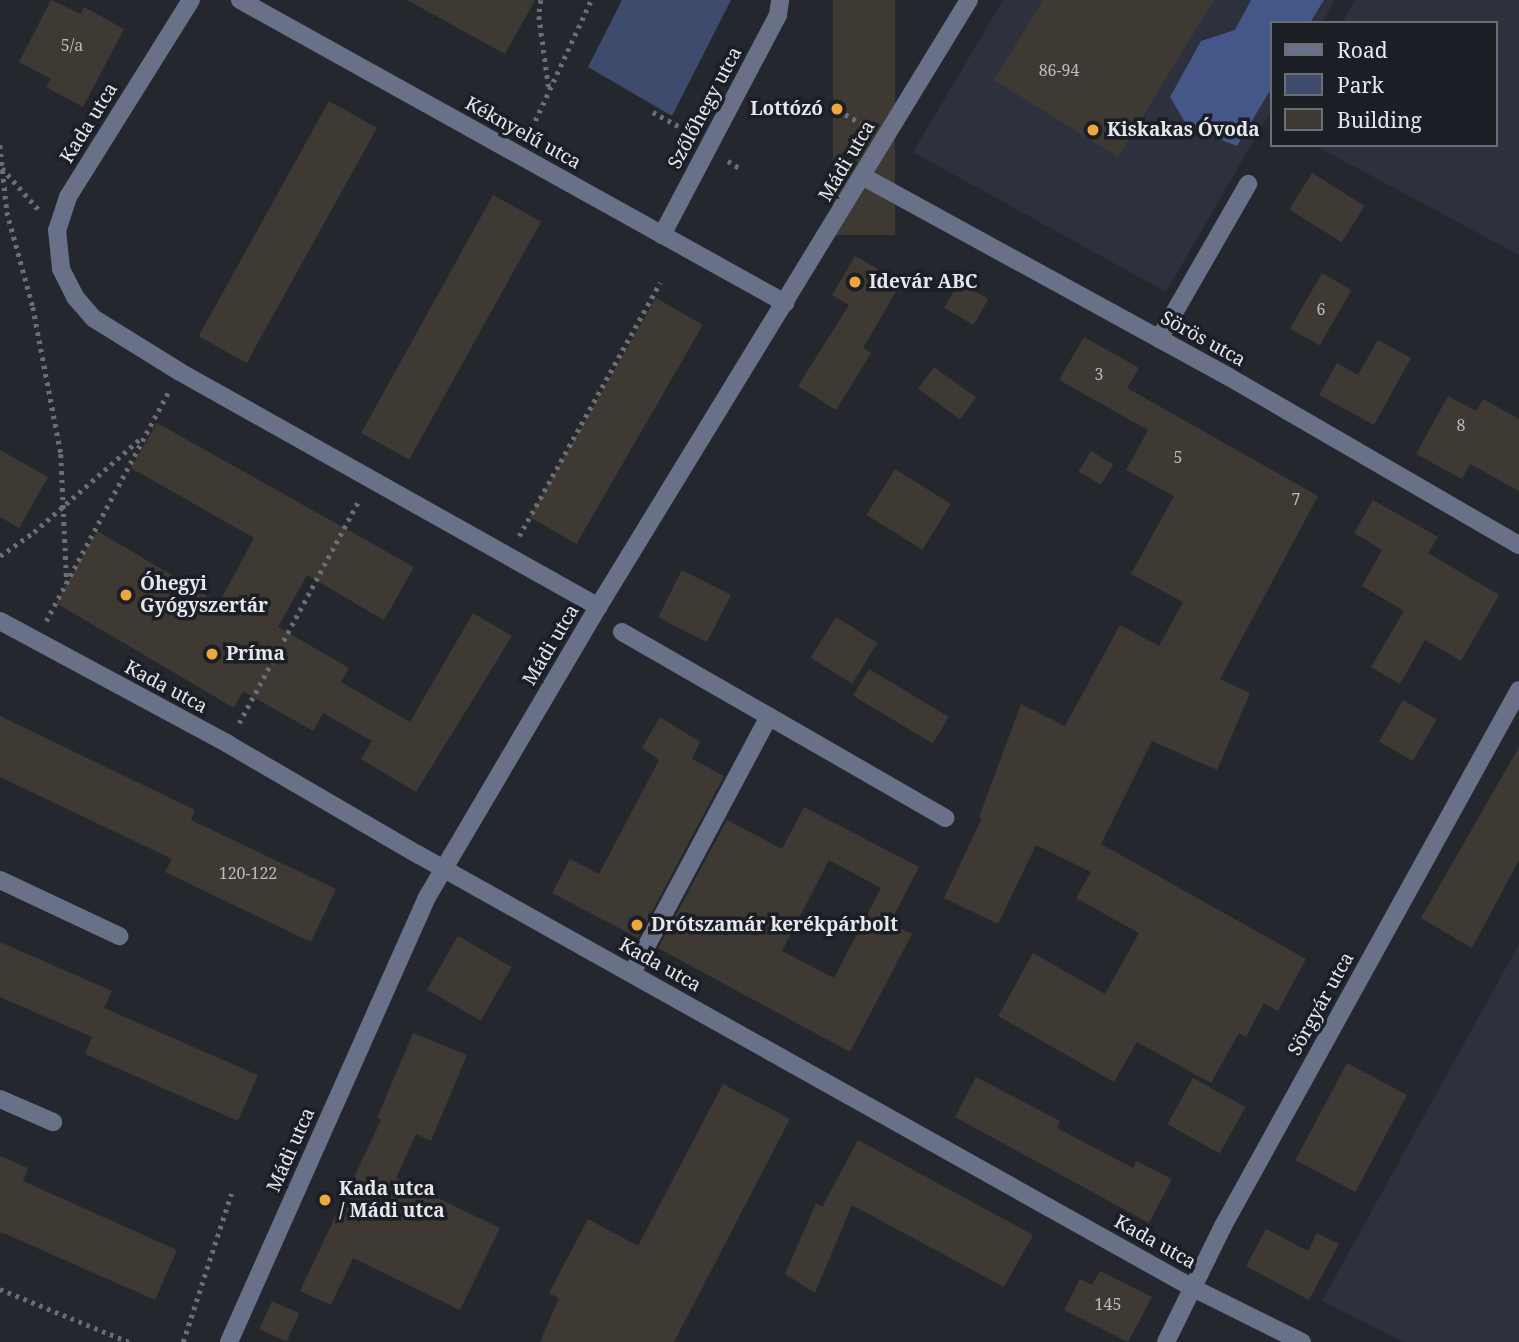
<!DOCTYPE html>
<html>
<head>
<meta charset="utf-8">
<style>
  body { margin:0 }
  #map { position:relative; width:1519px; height:1342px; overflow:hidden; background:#25272e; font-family:"Noto Serif",serif }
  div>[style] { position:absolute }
  .built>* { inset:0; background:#2d313d }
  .green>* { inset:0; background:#3f4b6d }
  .forest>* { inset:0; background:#455688 }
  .building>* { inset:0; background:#3e3933; transform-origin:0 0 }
  .path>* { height:4.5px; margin-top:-2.25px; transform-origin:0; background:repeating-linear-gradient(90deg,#6c6e75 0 3.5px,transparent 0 8.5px) }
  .minor>* { height:18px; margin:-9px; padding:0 9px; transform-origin:9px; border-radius:9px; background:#687188 }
  .dots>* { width:19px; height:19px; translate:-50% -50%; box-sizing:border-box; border:4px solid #1b1e24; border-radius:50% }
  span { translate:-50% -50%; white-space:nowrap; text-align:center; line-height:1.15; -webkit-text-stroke:7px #1b1e24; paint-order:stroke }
  .number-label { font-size:16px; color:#bbbcbe }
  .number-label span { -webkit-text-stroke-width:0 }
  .street-label { font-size:19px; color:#e5e7ec }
  .poi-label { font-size:19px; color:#e5e7ec; font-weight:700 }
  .right { translate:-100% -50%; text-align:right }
  .left { translate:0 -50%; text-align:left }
  .legend { position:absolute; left:1270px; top:21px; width:228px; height:126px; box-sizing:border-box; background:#1b1e24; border:2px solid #6c6e74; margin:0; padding:9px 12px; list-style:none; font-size:21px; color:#e5e7ec }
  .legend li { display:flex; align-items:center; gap:14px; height:35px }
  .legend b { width:35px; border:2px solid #6c6e74 }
</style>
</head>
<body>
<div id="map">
  <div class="built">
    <div style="clip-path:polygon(1003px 0,1335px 0,1322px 23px,1272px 23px,1272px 109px,1166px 292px,913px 152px)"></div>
    <div style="clip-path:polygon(1355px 0,1519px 0,1519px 255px,1314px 145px,1496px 145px,1496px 23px,1342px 23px)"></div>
    <div style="clip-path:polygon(1519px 944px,1519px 1342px,1404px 1342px,1322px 1301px)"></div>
  </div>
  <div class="green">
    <div style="clip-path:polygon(622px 0,731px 0,672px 116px,588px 67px)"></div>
  </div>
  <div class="forest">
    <div style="clip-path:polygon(1251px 0,1324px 0,1310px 23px,1272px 23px,1272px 87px,1237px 146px,1188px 127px,1170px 97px,1201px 41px,1235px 30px)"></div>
  </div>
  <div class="building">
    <div style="clip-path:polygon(51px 0,81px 14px,84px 7px,124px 29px,83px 107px,46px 87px,51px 79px,19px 62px)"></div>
    <div style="clip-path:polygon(407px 0,535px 0,505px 54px)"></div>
    <div style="left:833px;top:0;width:62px;height:235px"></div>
    <div style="clip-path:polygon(1043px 0,1214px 0,1118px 157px,994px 80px)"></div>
    <div style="left:329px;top:101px;width:55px;height:269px;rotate:29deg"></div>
    <div style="left:1312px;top:173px;width:62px;height:43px;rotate:32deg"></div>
    <div style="left:493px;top:195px;width:55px;height:272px;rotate:29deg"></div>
    <div style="clip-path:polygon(855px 256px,901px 283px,863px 348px,871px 353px,836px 410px,798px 386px,849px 305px,832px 295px)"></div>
    <div style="left:1322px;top:273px;width:34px;height:64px;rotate:30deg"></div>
    <div style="left:959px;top:282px;width:34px;height:30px;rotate:30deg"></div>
    <div style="left:656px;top:298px;width:54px;height:253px;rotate:30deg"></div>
    <div style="clip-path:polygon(1084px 337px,1139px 368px,1127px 388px,1318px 496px,1220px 679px,1250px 693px,1217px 770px,1152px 741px,1101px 844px,1306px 959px,1278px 1011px,1264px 1003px,1246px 1037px,1239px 1033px,1211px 1083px,1137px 1042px,1114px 1082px,998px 1016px,1033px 953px,1105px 994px,1139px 933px,1076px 898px,1091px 872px,1036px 845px,998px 924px,944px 898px,982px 818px,979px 817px,1021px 704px,1065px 726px,1120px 625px,1159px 646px,1183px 602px,1131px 574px,1174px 496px,1126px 470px,1148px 430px,1059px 380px)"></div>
    <div style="clip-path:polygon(1378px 340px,1411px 358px,1374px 425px,1319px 395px,1337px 363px,1358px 375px)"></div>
    <div style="left:934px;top:367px;width:52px;height:27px;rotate:36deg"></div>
    <div style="clip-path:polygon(1448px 396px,1476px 411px,1483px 399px,1519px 419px,1519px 491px,1470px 464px,1462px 479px,1416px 454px)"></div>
    <div style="clip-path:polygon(157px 423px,414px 567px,384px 620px,307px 575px,278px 627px,349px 668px,341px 682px,410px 722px,473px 613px,512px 636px,416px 792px,361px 759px,372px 741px,323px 713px,313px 731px,243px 691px,234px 708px,56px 603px,97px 531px,219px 603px,254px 538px,131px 468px)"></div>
    <div style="clip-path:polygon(0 450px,48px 477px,19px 528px,0 517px)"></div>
    <div style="left:1091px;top:451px;width:26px;height:24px;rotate:31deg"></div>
    <div style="left:895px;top:469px;width:66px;height:54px;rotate:32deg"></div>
    <div style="clip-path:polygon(1373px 500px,1438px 537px,1428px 553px,1499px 595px,1461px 661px,1425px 640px,1400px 684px,1371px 667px,1404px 611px,1362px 586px,1382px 550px,1354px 533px)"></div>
    <div style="left:682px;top:570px;width:55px;height:53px;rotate:27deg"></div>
    <div style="left:836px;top:617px;width:49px;height:48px;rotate:32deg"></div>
    <div style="left:869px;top:669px;width:93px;height:31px;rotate:31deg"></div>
    <div style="left:1403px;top:700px;width:39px;height:48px;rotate:30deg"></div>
    <div style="clip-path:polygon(0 716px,195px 810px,191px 820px,336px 889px,311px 942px,165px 872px,172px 859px,0 777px)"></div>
    <div style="clip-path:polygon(660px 717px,700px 742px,692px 759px,724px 776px,638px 938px,552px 893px,570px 859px,599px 874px,659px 760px,642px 748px)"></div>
    <div style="clip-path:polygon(1519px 747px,1519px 860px,1472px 948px,1421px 918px)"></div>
    <div style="clip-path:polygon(evenodd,804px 807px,919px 867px,890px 923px,912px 934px,850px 1052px,658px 948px,727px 820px,782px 849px,804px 807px,829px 860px,881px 888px,834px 978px,782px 951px,829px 860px)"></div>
    <div style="left:458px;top:936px;width:62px;height:62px;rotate:30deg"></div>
    <div style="clip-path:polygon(0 942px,112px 991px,104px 1008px,258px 1075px,238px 1121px,85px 1054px,92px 1037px,0 997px)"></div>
    <div style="clip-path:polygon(413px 1033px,467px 1055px,431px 1141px,416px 1134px,396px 1178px,500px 1228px,460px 1310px,353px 1258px,331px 1305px,300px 1291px,381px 1120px,377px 1118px)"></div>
    <div style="left:1347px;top:1063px;width:68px;height:110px;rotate:28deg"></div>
    <div style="clip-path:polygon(976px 1077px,1060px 1121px,1057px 1128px,1133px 1168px,1136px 1161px,1172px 1179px,1149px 1223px,955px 1117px)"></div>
    <div style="left:1193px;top:1078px;width:60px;height:53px;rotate:29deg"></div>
    <div style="clip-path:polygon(723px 1084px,790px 1119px,674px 1342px,540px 1342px,559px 1298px,549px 1293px,588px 1219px,638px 1246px)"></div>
    <div style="clip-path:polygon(858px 1140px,1033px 1235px,1004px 1287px,852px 1205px,815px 1293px,785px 1274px,816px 1203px,822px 1207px)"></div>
    <div style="clip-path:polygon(0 1156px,28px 1168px,23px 1181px,177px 1250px,155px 1300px,1px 1232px,0 1234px)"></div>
    <div style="clip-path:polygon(1266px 1229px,1308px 1251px,1317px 1233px,1339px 1244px,1309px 1300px,1246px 1266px)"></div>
    <div style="clip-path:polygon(1100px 1271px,1152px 1297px,1128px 1342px,1064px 1310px,1080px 1279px,1092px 1285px)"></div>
    <div style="left:272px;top:1301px;width:30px;height:31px;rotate:24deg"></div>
  </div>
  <div class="path">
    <div style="left:541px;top:0;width:16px;rotate:97deg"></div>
    <div style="left:539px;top:16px;width:74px;rotate:82.2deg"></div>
    <div style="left:838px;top:110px;width:30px;rotate:30deg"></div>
    <div style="left:653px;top:112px;width:43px;rotate:28.9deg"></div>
    <div style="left:528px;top:136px;width:150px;rotate:-65.1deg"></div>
    <div style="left:0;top:145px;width:67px;rotate:84deg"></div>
    <div style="left:7px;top:212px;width:98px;rotate:74.7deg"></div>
    <div style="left:33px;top:307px;width:150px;rotate:79.2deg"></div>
    <div style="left:61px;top:454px;width:130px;rotate:87.4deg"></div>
    <div style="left:728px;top:161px;width:13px;rotate:32deg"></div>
    <div style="left:2px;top:168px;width:55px;rotate:48.7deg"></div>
    <div style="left:519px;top:536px;width:290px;rotate:-60.9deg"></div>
    <div style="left:0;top:556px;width:42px;rotate:-35.2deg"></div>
    <div style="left:34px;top:532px;width:144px;rotate:-41.3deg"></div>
    <div style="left:46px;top:621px;width:261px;rotate:-61.9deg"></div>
    <div style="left:239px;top:723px;width:253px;rotate:-61.7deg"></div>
    <div style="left:0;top:1289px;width:139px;rotate:22.3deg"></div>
    <div style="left:183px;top:1342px;width:156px;rotate:-72deg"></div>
  </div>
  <div class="minor">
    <div style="left:191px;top:0;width:232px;rotate:122deg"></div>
    <div style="left:68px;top:197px;width:35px;rotate:108deg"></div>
    <div style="left:57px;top:230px;width:39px;rotate:84deg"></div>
    <div style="left:61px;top:269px;width:31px;rotate:63deg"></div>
    <div style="left:75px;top:297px;width:28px;rotate:49deg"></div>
    <div style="left:93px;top:318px;width:102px;rotate:31.8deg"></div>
    <div style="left:180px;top:372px;width:480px;rotate:29.3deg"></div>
    <div style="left:240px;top:0;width:624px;rotate:29.07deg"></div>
    <div style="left:862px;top:176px;width:418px;rotate:28.7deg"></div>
    <div style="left:1229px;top:377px;width:335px;rotate:30.1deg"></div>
    <div style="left:662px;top:235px;width:249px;rotate:-62.2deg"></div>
    <div style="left:778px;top:15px;width:15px;rotate:-82deg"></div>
    <div style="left:1159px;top:339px;width:179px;rotate:-60.1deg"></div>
    <div style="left:0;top:621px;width:259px;rotate:28.3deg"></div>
    <div style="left:228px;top:744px;width:221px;rotate:30.2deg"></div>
    <div style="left:419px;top:855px;width:885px;rotate:29.23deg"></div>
    <div style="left:1191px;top:1287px;width:124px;rotate:26.4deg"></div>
    <div style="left:622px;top:632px;width:373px;rotate:29.9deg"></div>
    <div style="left:0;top:880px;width:132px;rotate:25.2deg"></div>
    <div style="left:632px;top:973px;width:291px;rotate:-61.9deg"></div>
    <div style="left:0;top:1099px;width:58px;rotate:23.5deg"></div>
    <div style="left:229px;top:1342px;width:485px;rotate:-66deg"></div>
    <div style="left:426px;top:899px;width:339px;rotate:-59.5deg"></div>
    <div style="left:598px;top:607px;width:711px;rotate:-58.57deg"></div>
    <div style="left:1166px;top:1342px;width:129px;rotate:-63.8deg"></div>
    <div style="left:1223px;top:1226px;width:612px;rotate:-61.09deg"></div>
  </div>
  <div class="dots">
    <div style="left:837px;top:109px;background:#f0a63e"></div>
    <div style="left:1093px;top:130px;background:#f0a63e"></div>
    <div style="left:855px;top:282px;background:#f0a63e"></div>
    <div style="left:126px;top:595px;background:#f0a63e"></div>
    <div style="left:212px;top:654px;background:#f0a63e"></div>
    <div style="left:637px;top:925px;background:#f0a63e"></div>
    <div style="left:325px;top:1200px;background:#f0a63e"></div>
  </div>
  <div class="number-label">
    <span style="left:72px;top:45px">5/a</span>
    <span style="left:1059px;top:70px">86-94</span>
    <span style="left:1321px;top:309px">6</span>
    <span style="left:1099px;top:374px">3</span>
    <span style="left:1461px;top:425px">8</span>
    <span style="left:1178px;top:457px">5</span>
    <span style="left:1296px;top:499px">7</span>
    <span style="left:248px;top:873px">120-122</span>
    <span style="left:1108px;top:1304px">145</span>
  </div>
  <div class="street-label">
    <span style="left:705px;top:108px;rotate:-62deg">Szőlőhegy utca</span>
    <span style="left:89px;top:123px;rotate:-58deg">Kada utca</span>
    <span style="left:523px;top:133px;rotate:29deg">Kéknyelű utca</span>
    <span style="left:847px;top:161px;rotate:-59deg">Mádi utca</span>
    <span style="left:1203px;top:339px;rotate:29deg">Sörös utca</span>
    <span style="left:551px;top:645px;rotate:-59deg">Mádi utca</span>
    <span style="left:166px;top:687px;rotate:28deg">Kada utca</span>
    <span style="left:660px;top:965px;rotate:29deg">Kada utca</span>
    <span style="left:1321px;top:1004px;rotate:-61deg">Sörgyár utca</span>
    <span style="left:291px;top:1150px;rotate:-66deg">Mádi utca</span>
    <span style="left:1155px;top:1242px;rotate:29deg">Kada utca</span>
  </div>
  <div class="poi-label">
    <span class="right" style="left:823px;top:109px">Lottózó</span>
    <span class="left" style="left:1107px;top:130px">Kiskakas Óvoda</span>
    <span class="left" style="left:869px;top:282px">Idevár ABC</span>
    <span class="left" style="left:140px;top:595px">Óhegyi<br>Gyógyszertár</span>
    <span class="left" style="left:226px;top:654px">Príma</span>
    <span class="left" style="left:651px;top:925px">Drótszamár kerékpárbolt</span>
    <span class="left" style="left:339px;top:1200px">Kada utca<br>/ Mádi utca</span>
  </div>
  <ul class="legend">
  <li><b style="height:9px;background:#687188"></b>Road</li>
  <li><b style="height:19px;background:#3f4b6d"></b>Park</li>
  <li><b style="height:19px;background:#3e3933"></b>Building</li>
  </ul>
</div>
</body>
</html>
